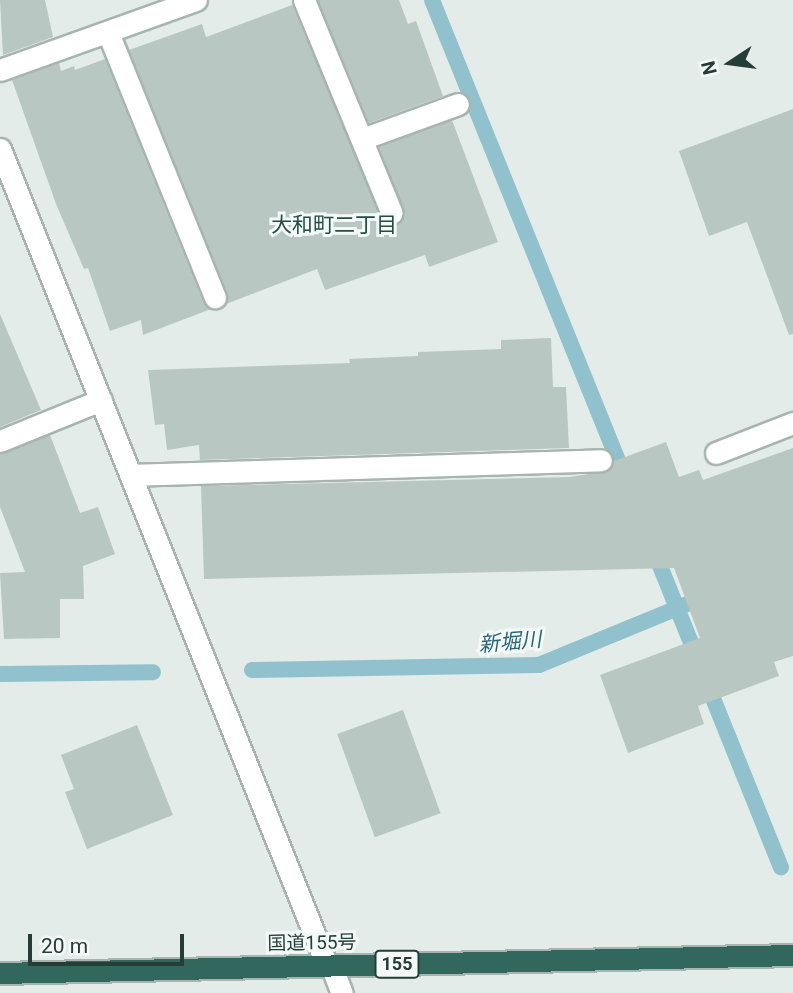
<!DOCTYPE html>
<html>
<head>
<meta charset="utf-8">
<style>
  body { margin:0 }
  #map { position:relative; width:793px; height:993px; overflow:hidden; background:#e4ece9; font-family:Roboto,"Noto Sans JP",sans-serif }
  div>[style] { position:absolute }
  .stream>* { height:16px; margin:-8px; padding:0 8px; transform-origin:8px; border-radius:8px; background:#90c1cd }
  .building>* { inset:0; background:#b9c7c2; transform-origin:0 0 }
  .roads { filter:drop-shadow(2px 0 #a7b4b0) drop-shadow(-2px 0 #a7b4b0) drop-shadow(0 2px #a7b4b0) drop-shadow(0 -2px #a7b4b0) }
  .lane>* { height:21px; margin:-10.5px; padding:0 10.5px; transform-origin:10.5px; border-radius:10.5px; background:#fff }
  .street>* { height:21px; margin:-10.5px; padding:0 10.5px; transform-origin:10.5px; border-radius:10.5px; background:#fff }
  .highway>* { height:21px; margin:-10.5px; padding:0 10.5px; transform-origin:10.5px; border-radius:10.5px; background:#32675e }
  span { translate:-50% -50%; white-space:nowrap; text-align:center; line-height:1.15; -webkit-text-stroke:6px #f4f9f7; paint-order:stroke }
  .shield-label span { padding:2px 5px; background:#f4f9f7; border:2px solid; border-radius:5px; -webkit-text-stroke-width:0 }
  .shield-label { font-size:18px; color:#243d37; font-weight:700 }
  .street-label { font-size:19px; color:#243d37 }
  .neighbourhood-label { font-size:21px; color:#224e44 }
  .water-label { font-size:21px; color:#236475; font-style:italic }
  .north { position:absolute; left:695px; top:28px; width:70px; height:70px; -webkit-text-stroke:5px #f4f9f7; paint-order:stroke; rotate:257deg; font-size:19px; font-weight:700; line-height:28px; text-align:center; color:#243d37 }
  .north::after { content:''; display:block; margin:auto; width:24px; height:32px; background:#243d37; clip-path:polygon(50% 0,100% 100%,50% 72%,0 100%) }
  .scale { position:absolute; left:28px; top:934px; width:156px; height:32px; box-sizing:border-box; border:4px solid #243d37; border-top:0; padding-left:9px; font-size:21px; line-height:24px; white-space:nowrap; color:#243d37; -webkit-text-stroke:5px #f4f9f7; paint-order:stroke }
</style>
</head>
<body>
<div id="map">
  <div class="stream">
    <div style="left:432px;top:0;width:515px;rotate:68.01deg"></div>
    <div style="left:654px;top:551px;width:118px;rotate:68deg"></div>
    <div style="left:252px;top:670px;width:287px;rotate:-1deg"></div>
    <div style="left:539px;top:665px;width:160px;rotate:-22.4deg"></div>
    <div style="left:0;top:674px;width:153px;rotate:-0.7deg"></div>
    <div style="left:706px;top:681px;width:201px;rotate:68.1deg"></div>
  </div>
  <div class="building">
    <div style="clip-path:polygon(0 0,45px 0,53px 37px,3px 55px)"></div>
    <div style="clip-path:polygon(318px 0,399px 0,408px 24px,416px 21px,443px 96px,369px 123px)"></div>
    <div style="clip-path:polygon(292px 5px,384px 223px,396px 225px,405px 214px,379px 147px,452px 120px,498px 242px,429px 267px,425px 255px,325px 290px,317px 269px,226px 304px,227px 292px,129px 50px,202px 24px,206px 37px)"></div>
    <div style="clip-path:polygon(105px 59px,203px 302px,211px 309px,143px 335px,141px 320px,110px 331px,88px 268px,84px 269px,56px 204px,12px 80px,59px 63px,61px 71px,74px 66px,75px 70px)"></div>
    <div style="clip-path:polygon(793px 109px,793px 334px,789px 335px,747px 222px,709px 236px,679px 151px)"></div>
    <div style="clip-path:polygon(0 314px,41px 410px,0 427px)"></div>
    <div style="clip-path:polygon(551px 338px,553px 387px,566px 387px,569px 448px,200px 460px,199px 445px,167px 450px,164px 424px,155px 425px,148px 370px,350px 363px,349px 359px,418px 356px,418px 352px,501px 349px,501px 340px)"></div>
    <div style="clip-path:polygon(50px 435px,80px 513px,98px 507px,115px 554px,83px 566px,84px 599px,60px 599px,60px 638px,4px 639px,0 573px,25px 572px,0 507px,0 454px)"></div>
    <div style="clip-path:polygon(666px 442px,679px 477px,699px 470px,703px 480px,793px 448px,793px 656px,774px 662px,779px 676px,698px 706px,704px 724px,628px 753px,600px 675px,700px 638px,674px 568px,204px 579px,201px 486px,570px 477px,607px 471px,614px 461px)"></div>
    <div style="left:403px;top:710px;width:110px;height:70px;rotate:70deg"></div>
    <div style="clip-path:polygon(137px 725px,173px 815px,87px 849px,65px 792px,74px 789px,61px 755px)"></div>
  </div>
  <div class="roads">
    <div class="lane">
      <div style="left:304px;top:0;width:230px;rotate:67.6deg"></div>
      <div style="left:109px;top:35px;width:283px;rotate:68deg"></div>
      <div style="left:362px;top:139px;width:102px;rotate:-20deg"></div>
      <div style="left:0;top:441px;width:109px;rotate:-22.1deg"></div>
      <div style="left:716px;top:453px;width:83px;rotate:-21.3deg"></div>
      <div style="left:131px;top:475px;width:470px;rotate:-1.8deg"></div>
    </div>
    <div class="street">
      <div style="left:0;top:70px;width:208px;rotate:-19.7deg"></div>
      <div style="left:0;top:149px;width:880px;rotate:68.19deg"></div>
      <div style="left:331px;top:965px;width:30px;rotate:69deg"></div>
    </div>
    <div class="highway">
      <div style="left:0;top:973px;width:793px;rotate:-1.3deg"></div>
    </div>
  </div>
  <div class="shield-label">
    <span style="left:397px;top:964px">155</span>
  </div>
  <div class="street-label">
    <span style="left:312px;top:943px;rotate:-1deg">国道155号</span>
  </div>
  <div class="neighbourhood-label">
    <span style="left:334px;top:225px">大和町二丁目</span>
  </div>
  <div class="water-label">
    <span style="left:510px;top:642px;rotate:-5deg">新堀川</span>
  </div>
  <div class="north">N</div>
  <div class="scale">20 m</div>
</div>
</body>
</html>
